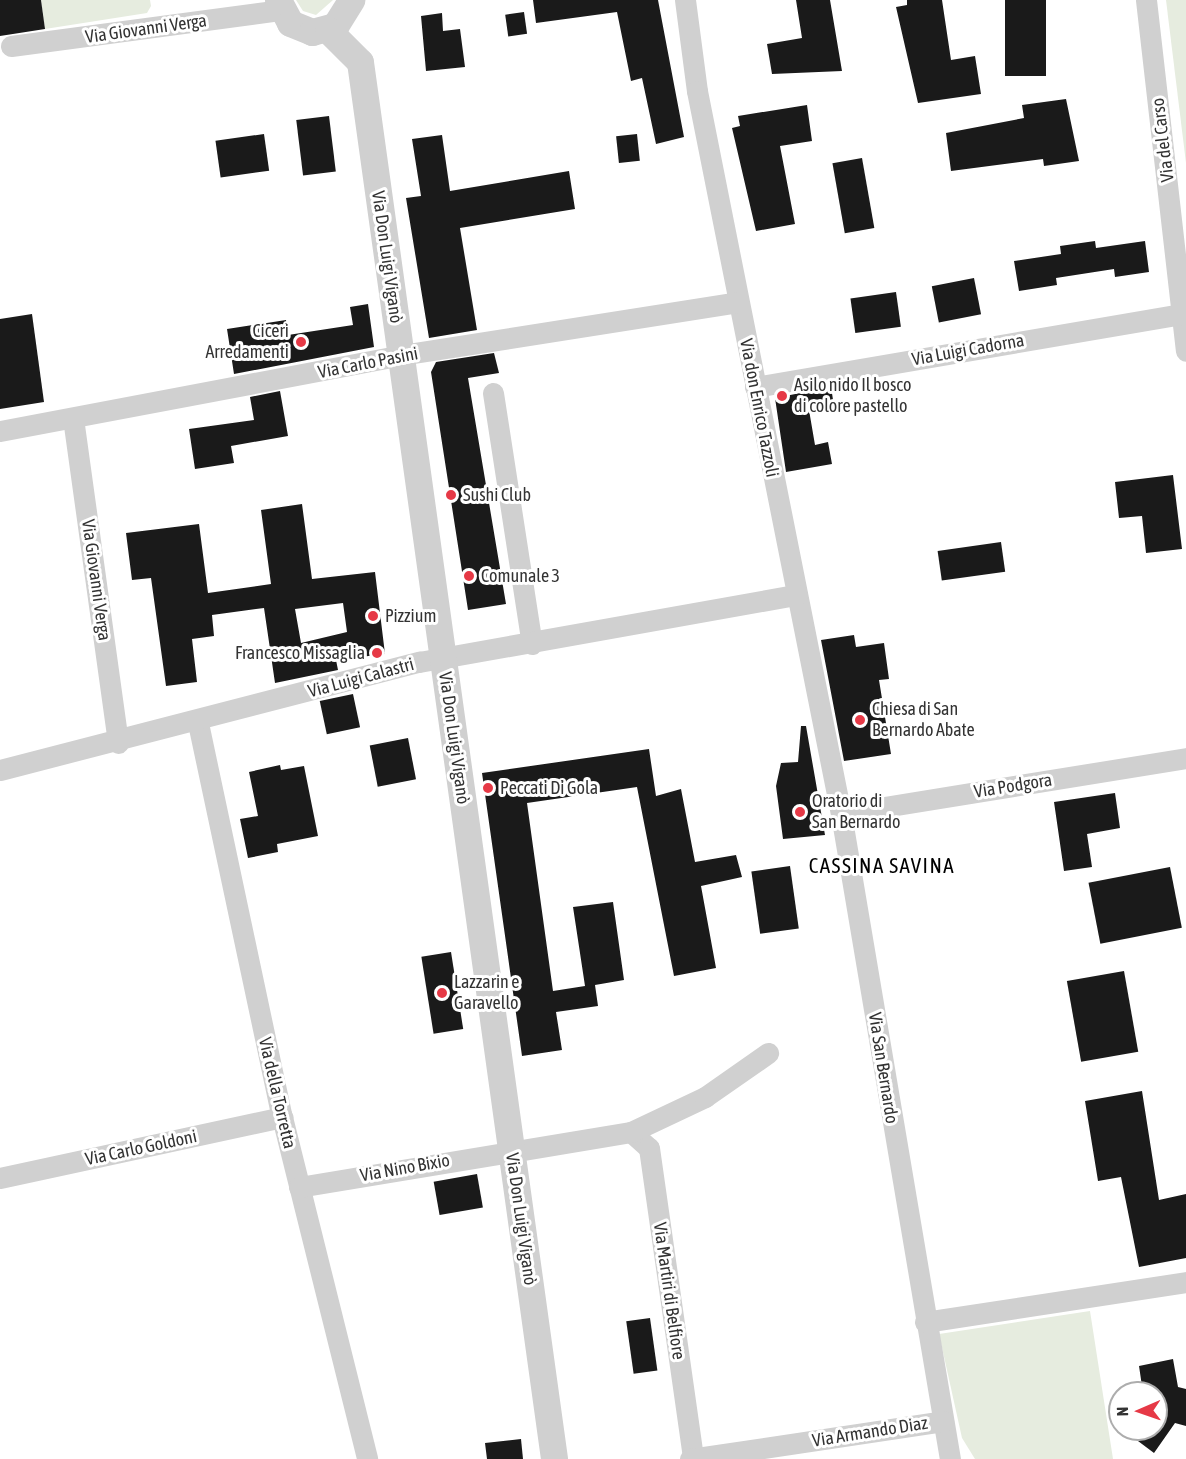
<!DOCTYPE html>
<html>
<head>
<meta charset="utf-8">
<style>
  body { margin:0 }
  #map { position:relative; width:1186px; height:1459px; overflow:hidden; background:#fff; font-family:"Asap Condensed",sans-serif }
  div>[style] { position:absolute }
  .green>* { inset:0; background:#e6ecdf }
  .building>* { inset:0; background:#1a1a1a; transform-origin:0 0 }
  .minor>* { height:21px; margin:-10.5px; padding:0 10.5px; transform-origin:10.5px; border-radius:10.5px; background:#d0d0d0 }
  .tertiary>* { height:27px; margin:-13.5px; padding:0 13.5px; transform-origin:13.5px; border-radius:13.5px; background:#d0d0d0 }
  .dots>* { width:16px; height:16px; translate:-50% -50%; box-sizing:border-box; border:3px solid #fff; border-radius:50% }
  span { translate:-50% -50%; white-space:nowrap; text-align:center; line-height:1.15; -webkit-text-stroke:6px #fff; paint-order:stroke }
  .street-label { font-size:18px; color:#333 }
  .poi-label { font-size:18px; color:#333 }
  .right { translate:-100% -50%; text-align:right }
  .left { translate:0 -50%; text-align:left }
  .quarter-label { font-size:21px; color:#000; letter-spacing:1.5px }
  .north { position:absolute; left:1108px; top:1381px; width:60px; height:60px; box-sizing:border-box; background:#fff; border:2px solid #adadad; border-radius:50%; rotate:268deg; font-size:16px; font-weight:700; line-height:24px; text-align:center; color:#333 }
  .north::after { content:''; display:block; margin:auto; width:21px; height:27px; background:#e63946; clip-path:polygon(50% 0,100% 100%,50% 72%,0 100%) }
</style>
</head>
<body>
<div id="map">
  <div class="green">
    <div style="clip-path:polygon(41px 0,150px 0,151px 6px,147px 13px,45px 29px)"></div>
    <div style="clip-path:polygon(296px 0,333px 0,316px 15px,303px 11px)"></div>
    <div style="clip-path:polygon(1166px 0,1186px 0,1186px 163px)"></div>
    <div style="clip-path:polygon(1090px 1311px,1113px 1459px,975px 1459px,962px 1438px,939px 1334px)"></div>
  </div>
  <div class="building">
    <div style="clip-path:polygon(0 0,41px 0,45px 29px,0 36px)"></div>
    <div style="clip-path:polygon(533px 0,658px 0,684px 137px,656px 144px,642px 78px,631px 81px,617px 12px,536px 23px)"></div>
    <div style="clip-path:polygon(796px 0,830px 0,842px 71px,772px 74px,767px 44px,802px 38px)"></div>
    <div style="clip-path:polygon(907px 0,942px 0,951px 60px,975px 56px,981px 94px,918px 103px,896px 7px,907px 5px)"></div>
    <div style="left:1005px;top:0;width:41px;height:76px"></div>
    <div style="left:524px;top:12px;width:22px;height:19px;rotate:82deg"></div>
    <div style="clip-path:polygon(442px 13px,443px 31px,460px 29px,465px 67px,426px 71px,421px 16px)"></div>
    <div style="clip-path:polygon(1066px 99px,1079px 161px,1044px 166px,1043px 159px,951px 171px,946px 133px,1024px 118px,1022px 105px)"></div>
    <div style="clip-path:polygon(807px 105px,812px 141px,780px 146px,795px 224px,756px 231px,732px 128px,740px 126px,738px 116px)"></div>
    <div style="left:329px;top:116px;width:56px;height:33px;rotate:83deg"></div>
    <div style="left:264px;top:134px;width:37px;height:49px;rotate:82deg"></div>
    <div style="left:637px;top:134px;width:27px;height:21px;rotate:84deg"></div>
    <div style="clip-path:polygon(442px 135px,450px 191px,569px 171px,575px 209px,460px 228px,477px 330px,429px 338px,406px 198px,421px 196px,412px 139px)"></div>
    <div style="left:862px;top:158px;width:71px;height:30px;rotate:80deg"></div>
    <div style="clip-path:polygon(1095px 241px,1096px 248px,1145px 241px,1149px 272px,1115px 277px,1114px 269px,1056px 278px,1057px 285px,1019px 291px,1014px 261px,1061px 254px,1060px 246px)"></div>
    <div style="left:974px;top:278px;width:37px;height:43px;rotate:79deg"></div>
    <div style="left:896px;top:292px;width:35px;height:46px;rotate:82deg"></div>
    <div style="clip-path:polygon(368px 304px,374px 347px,234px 374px,227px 329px,286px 320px,288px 335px,353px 325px,350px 307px)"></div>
    <div style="clip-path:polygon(32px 314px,44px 402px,0 409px,0 319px)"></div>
    <div style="clip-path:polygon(494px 353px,499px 373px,468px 378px,506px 604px,468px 610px,431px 372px,436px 362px)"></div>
    <div style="clip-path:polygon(831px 387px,834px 406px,809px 410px,815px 445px,828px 442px,832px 464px,786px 472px,775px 398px)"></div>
    <div style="clip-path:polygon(280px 391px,288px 436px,231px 446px,234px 463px,195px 469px,189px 429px,254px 420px,250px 397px)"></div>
    <div style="clip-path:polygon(1173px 475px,1182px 549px,1146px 553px,1142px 516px,1119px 518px,1115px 482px)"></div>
    <div style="clip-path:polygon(evenodd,302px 504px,312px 579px,375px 572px,385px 654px,336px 660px,338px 670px,275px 683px,264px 608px,212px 615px,214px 636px,192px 639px,197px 682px,166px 686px,151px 578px,132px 580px,126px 533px,199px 524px,208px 593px,271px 584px,261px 510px,302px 504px,343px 603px,347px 632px,301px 643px,295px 609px,343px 603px)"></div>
    <div style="left:1001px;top:542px;width:30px;height:64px;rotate:82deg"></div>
    <div style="clip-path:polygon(854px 635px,856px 647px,884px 643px,889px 679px,879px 680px,891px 754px,844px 761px,821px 640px)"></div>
    <div style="left:353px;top:694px;width:34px;height:34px;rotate:78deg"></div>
    <div style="clip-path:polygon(801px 726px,806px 726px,825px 835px,783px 839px,776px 786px,781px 763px,798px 762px)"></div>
    <div style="left:408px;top:738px;width:42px;height:39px;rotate:79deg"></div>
    <div style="clip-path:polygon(649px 749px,656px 796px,681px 789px,695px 862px,736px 855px,742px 877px,701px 886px,716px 968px,674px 976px,637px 787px,527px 803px,553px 991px,585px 986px,573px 907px,613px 902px,624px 980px,595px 985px,598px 1006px,556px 1012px,562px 1050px,522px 1056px,482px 773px)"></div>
    <div style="clip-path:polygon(280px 765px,281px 770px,304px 766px,318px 836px,277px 844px,278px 852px,248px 858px,240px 819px,258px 816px,249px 772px)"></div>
    <div style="clip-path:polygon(1115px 793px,1120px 828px,1087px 834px,1092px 867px,1064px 871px,1054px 802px)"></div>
    <div style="left:790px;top:866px;width:63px;height:39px;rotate:82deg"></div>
    <div style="left:1170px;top:867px;width:62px;height:83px;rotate:79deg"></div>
    <div style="left:451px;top:952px;width:78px;height:30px;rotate:81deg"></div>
    <div style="left:1124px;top:971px;width:82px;height:58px;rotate:80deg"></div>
    <div style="clip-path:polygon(1142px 1091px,1159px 1200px,1186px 1194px,1186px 1258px,1139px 1267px,1121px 1177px,1098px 1181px,1085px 1101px)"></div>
    <div style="left:477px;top:1174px;width:34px;height:44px;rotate:80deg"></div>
    <div style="left:650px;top:1318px;width:53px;height:24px;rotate:82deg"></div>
    <div style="clip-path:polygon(1173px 1359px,1178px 1387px,1186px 1389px,1186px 1426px,1175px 1423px,1154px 1453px,1122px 1429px,1156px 1429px,1156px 1393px,1143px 1393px,1139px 1366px)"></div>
    <div style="clip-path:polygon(521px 1439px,523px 1459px,487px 1459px,485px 1443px)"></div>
  </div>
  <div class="minor">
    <div style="left:685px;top:0;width:92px;rotate:82.5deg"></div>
    <div style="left:697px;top:91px;width:737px;rotate:78.74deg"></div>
    <div style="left:841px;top:814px;width:654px;rotate:80.41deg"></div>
    <div style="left:1146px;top:0;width:353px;rotate:83.5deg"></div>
    <div style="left:11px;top:46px;width:271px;rotate:-7.6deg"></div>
    <div style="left:755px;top:387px;width:432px;rotate:-9.7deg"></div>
    <div style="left:493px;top:393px;width:254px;rotate:81.2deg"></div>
    <div style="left:73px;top:418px;width:328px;rotate:82.1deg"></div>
    <div style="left:0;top:431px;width:408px;rotate:-10.7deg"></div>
    <div style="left:401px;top:355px;width:341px;rotate:-8.9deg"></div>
    <div style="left:198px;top:723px;width:403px;rotate:78deg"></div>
    <div style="left:282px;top:1117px;width:352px;rotate:76deg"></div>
    <div style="left:0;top:770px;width:433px;rotate:-14.5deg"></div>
    <div style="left:419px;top:662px;width:384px;rotate:-10.1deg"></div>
    <div style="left:841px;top:814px;width:350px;rotate:-9.2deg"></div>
    <div style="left:631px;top:1132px;width:24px;rotate:42deg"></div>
    <div style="left:649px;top:1148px;width:314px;rotate:81.9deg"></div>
    <div style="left:0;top:1178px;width:289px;rotate:-12.2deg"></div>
    <div style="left:299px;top:1187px;width:337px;rotate:-9.4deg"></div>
    <div style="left:631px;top:1132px;width:82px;rotate:-25.3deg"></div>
    <div style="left:705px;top:1097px;width:77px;rotate:-34.9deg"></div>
    <div style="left:925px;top:1322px;width:264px;rotate:-8.7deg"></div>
    <div style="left:690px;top:1459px;width:256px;rotate:-8.5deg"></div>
  </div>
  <div class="tertiary">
    <div style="left:278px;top:0;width:26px;rotate:62deg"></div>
    <div style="left:290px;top:23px;width:24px;rotate:22deg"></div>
    <div style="left:312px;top:32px;width:24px;rotate:-15deg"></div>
    <div style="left:335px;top:26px;width:31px;rotate:-58deg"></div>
    <div style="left:328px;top:30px;width:45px;rotate:45deg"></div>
    <div style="left:360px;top:62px;width:1410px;rotate:82.09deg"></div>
  </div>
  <div class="dots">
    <div style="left:301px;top:342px;background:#e63946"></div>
    <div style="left:782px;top:396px;background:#e63946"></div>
    <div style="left:451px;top:495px;background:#e63946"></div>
    <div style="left:469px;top:576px;background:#e63946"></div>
    <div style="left:373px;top:616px;background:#e63946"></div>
    <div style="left:377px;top:653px;background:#e63946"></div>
    <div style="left:860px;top:720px;background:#e63946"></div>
    <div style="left:488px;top:788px;background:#e63946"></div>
    <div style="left:800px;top:812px;background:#e63946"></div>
    <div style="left:442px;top:993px;background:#e63946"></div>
  </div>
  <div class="street-label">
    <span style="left:146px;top:29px;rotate:-8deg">Via Giovanni Verga</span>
    <span style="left:1163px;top:140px;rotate:-97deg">Via del Carso</span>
    <span style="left:387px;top:257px;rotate:82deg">Via Don Luigi Viganò</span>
    <span style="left:968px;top:350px;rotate:-10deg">Via Luigi Cadorna</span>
    <span style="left:368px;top:363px;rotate:-11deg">Via Carlo Pasini</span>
    <span style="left:759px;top:408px;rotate:79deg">Via don Enrico Tazzoli</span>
    <span style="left:96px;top:580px;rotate:82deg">Via Giovanni Verga</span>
    <span style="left:361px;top:678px;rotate:-15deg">Via Luigi Calastri</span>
    <span style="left:454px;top:738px;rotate:82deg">Via Don Luigi Viganò</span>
    <span style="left:1013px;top:786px;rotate:-9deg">Via Podgora</span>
    <span style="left:883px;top:1068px;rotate:81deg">Via San Bernardo</span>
    <span style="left:277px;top:1093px;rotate:77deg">Via della Torretta</span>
    <span style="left:141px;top:1148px;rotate:-12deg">Via Carlo Goldoni</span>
    <span style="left:405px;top:1168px;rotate:-10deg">Via Nino Bixio</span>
    <span style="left:521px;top:1219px;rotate:82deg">Via Don Luigi Viganò</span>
    <span style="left:669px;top:1291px;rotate:82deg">Via Martiri di Belfiore</span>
    <span style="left:870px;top:1432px;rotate:-9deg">Via Armando Diaz</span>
  </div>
  <div class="poi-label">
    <span class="right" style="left:289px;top:342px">Ciceri<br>Arredamenti</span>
    <span class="left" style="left:794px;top:396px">Asilo nido Il bosco<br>di colore pastello</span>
    <span class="left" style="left:463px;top:495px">Sushi Club</span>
    <span class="left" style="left:481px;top:576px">Comunale 3</span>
    <span class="left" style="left:385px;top:616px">Pizzium</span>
    <span class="right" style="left:365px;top:653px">Francesco Missaglia</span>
    <span class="left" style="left:872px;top:720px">Chiesa di San<br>Bernardo Abate</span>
    <span class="left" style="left:500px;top:788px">Peccati Di Gola</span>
    <span class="left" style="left:812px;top:812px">Oratorio di<br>San Bernardo</span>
    <span class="left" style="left:454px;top:993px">Lazzarin e<br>Garavello</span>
  </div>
  <div class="quarter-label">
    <span style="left:882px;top:865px">CASSINA SAVINA</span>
  </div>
  <div class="north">N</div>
</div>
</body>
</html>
